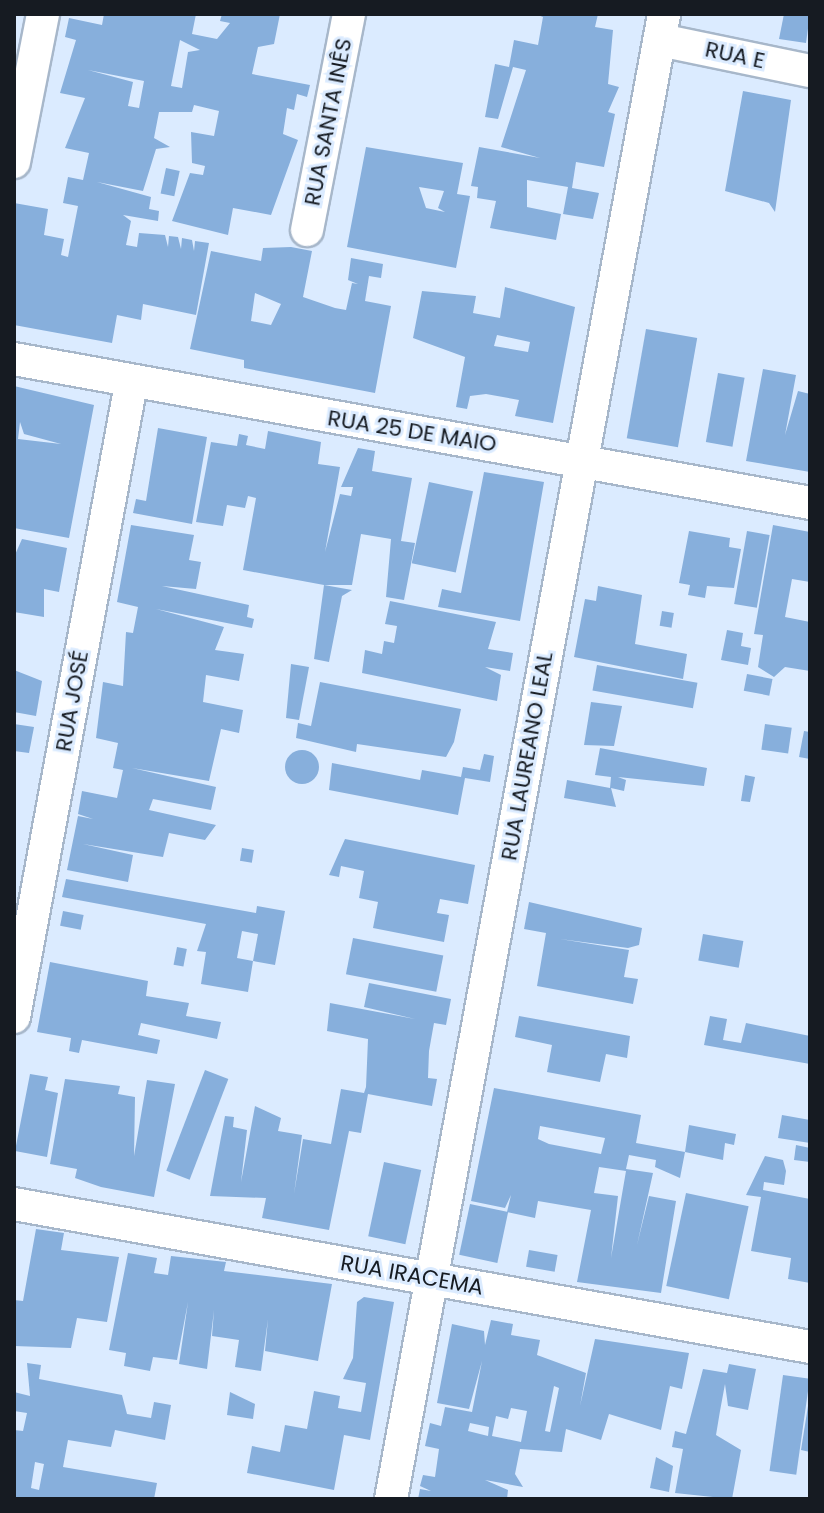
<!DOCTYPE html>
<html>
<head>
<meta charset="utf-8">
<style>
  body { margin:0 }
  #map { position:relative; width:824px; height:1513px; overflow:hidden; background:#dbebff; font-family:Poppins,sans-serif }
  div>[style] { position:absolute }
  .building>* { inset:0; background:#87afdc; transform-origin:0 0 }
  .round { border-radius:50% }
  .roads { filter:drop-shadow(2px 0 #a7b7ca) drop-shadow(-2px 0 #a7b7ca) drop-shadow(0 2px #a7b7ca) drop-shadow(0 -2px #a7b7ca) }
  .minor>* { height:32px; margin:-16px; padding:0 16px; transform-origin:16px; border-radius:16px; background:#fff }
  span { translate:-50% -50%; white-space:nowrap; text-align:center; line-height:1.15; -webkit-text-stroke:6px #dbebff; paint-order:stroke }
  .street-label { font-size:22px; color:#161b22 }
  .frame { position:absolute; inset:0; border:16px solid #161b22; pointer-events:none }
</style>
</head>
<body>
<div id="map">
  <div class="building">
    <div style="clip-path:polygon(evenodd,104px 14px,196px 14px,192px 34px,217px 39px,230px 23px,220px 21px,222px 14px,280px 14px,274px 44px,258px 47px,252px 74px,310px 85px,307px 97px,297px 94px,294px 110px,287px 108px,283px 134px,298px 140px,271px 215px,233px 208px,228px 235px,172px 221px,190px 173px,203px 175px,205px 166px,192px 163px,191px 132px,214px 136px,219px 111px,194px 105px,192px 112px,159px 112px,154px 138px,170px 147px,156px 149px,143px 191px,97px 182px,151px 197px,149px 209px,159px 211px,158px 221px,123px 215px,131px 221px,126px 245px,137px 247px,139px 233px,165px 235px,168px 247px,169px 236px,178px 237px,181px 249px,182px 238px,192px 240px,194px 251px,195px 241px,209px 243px,196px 315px,143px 304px,141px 320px,117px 315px,112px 343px,14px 325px,14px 203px,48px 209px,44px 235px,64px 239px,61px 255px,68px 257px,78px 206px,63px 203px,68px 177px,83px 180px,89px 153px,65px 148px,85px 98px,60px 93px,76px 40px,65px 37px,69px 18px,102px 25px,104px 14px,180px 40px,200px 50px,188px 52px,182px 88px,171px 86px,180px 40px,104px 14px,88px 70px,144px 81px,139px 108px,128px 106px,133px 82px,88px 70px)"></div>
    <div style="clip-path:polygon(535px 14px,598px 14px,595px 27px,613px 30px,608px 84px,619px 87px,608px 112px,615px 114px,604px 167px,576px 162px,572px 188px,599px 193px,593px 219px,563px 214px,568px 187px,527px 180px,527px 207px,561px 214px,556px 240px,490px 228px,496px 201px,477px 198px,478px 187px,471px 186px,479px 147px,540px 158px,501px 147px,526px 70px,513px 67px,498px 119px,485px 117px,495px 64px,509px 67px,514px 40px,538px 45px,543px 17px)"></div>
    <div style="clip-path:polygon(784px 14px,810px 14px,806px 43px,779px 39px)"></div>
    <div style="clip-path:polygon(743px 91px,791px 100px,775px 212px,769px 203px,725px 191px)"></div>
    <div style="clip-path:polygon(evenodd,366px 147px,463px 163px,457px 194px,470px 196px,456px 268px,347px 247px,366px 147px,419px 187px,444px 191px,438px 208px,445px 212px,426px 208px,419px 187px)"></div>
    <div style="left:166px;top:168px;width:14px;height:26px;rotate:12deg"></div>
    <div style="clip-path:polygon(evenodd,291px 247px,312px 251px,303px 297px,335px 308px,346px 310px,352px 283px,358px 284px,348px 280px,351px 258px,383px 264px,381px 278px,369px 276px,365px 301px,391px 306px,375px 393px,244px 368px,244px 360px,190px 349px,211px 251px,261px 261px,263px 248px,291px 247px,255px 293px,281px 304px,271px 325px,251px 321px,255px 293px)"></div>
    <div style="clip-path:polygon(evenodd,505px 287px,575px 307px,553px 423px,515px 416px,519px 400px,486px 394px,470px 396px,467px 409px,456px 407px,465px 357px,413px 338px,422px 291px,476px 296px,473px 313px,500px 318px,505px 287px,497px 335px,530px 342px,528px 352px,494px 346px,497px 335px)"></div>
    <div style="left:646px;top:329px;width:52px;height:111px;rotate:10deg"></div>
    <div style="clip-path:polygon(763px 369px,796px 375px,785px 435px,798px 391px,810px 394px,810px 472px,746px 461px)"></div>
    <div style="left:718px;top:373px;width:27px;height:70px;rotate:10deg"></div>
    <div style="clip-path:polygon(evenodd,14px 386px,94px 405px,69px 538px,14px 528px,14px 386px,20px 422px,24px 434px,61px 444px,18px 439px,20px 422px)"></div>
    <div style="clip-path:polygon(158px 428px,207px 437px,192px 524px,133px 513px,136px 499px,146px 501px)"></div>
    <div style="clip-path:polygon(268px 431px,321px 442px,318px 464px,340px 467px,325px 552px,340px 494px,351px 496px,353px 487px,341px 487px,358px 448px,375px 451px,372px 471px,412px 478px,401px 541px,415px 543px,404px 600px,386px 597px,391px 539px,361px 534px,352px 585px,324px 585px,243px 570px,256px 498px,248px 496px,245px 508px,227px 505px,223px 526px,196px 522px,211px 442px,237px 446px,239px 434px,248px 436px,246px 445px,265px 449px)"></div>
    <div style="clip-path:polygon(484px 472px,544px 482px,520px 621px,438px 607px,442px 589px,461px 593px)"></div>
    <div style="left:429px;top:482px;width:45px;height:83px;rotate:12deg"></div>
    <div style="clip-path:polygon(131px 525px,194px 535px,189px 560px,201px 562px,196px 589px,162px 586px,249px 605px,247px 617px,254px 619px,252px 628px,156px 609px,224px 627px,215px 650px,244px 654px,239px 681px,206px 675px,203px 702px,243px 710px,239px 733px,221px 729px,209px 781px,132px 768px,216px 787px,211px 810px,153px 799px,149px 810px,216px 825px,205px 840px,169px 833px,163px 857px,83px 844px,133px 855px,128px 882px,67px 870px,78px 816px,93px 819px,78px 814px,82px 791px,117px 798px,123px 770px,113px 768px,118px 743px,96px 738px,103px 682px,123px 686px,126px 632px,133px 633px,138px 607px,117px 602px)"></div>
    <div style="clip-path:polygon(773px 525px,810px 532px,810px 582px,792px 579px,785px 617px,810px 622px,810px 671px,785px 667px,774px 677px,758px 667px,763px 635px,754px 634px)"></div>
    <div style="clip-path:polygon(689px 531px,730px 538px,729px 547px,741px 549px,734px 588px,707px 586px,705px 598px,688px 595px,690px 585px,679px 583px)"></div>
    <div style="left:747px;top:531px;width:23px;height:74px;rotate:10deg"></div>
    <div style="clip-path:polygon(22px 539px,67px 548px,59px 592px,44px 589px,44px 617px,14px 612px,14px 557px)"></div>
    <div style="clip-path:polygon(324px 585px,352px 590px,342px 596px,329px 662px,314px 659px)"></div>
    <div style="clip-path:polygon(598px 586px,642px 595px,635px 644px,687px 654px,683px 679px,574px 657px,585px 599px,596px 601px)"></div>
    <div style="clip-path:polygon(390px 601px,496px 622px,488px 649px,513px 653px,510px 671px,485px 667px,501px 675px,497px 701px,362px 673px,365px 650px,382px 654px,384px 641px,394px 643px,397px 626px,385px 624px)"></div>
    <div style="left:662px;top:611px;width:12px;height:15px;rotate:9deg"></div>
    <div style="clip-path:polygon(727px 630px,743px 633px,741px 646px,751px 648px,748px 665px,721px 660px)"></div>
    <div style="clip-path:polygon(291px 664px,309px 667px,299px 720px,286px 718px)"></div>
    <div style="left:597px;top:665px;width:102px;height:26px;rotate:10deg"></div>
    <div style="clip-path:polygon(14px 670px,42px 681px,36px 716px,14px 712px)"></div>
    <div style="left:747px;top:674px;width:26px;height:17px;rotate:11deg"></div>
    <div style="clip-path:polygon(320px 682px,461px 709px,454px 742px,446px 757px,357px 744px,356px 752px,296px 738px,298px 723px,311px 726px)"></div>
    <div style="clip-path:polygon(591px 702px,622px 706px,614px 746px,584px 745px)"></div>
    <div style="clip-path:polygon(14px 724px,34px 727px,29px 753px,14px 751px)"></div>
    <div style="left:765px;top:724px;width:27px;height:26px;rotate:8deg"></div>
    <div style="clip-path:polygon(804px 731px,810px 732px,810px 759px,799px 757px)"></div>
    <div style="clip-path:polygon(600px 748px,707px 768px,704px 786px,618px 777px,626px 780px,624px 791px,611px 788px,616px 807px,564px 798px,567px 780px,610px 788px,611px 777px,595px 775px)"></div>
    <div class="round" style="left:285px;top:750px;width:34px;height:34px"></div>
    <div style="clip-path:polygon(484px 754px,494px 756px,490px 782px,465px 778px,458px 815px,329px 790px,332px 763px,420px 780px,422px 770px,461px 777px,463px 767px,480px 770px)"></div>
    <div style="clip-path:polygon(745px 775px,755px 777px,750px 802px,741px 801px)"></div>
    <div style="clip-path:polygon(345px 839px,475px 865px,468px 904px,440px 899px,437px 913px,449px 915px,444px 942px,373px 928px,378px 902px,359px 898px,364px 871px,341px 866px,339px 877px,329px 875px)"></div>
    <div style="left:242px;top:848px;width:12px;height:13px;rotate:9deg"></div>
    <div style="clip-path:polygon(evenodd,66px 879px,256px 913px,257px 906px,285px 911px,275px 965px,253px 961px,248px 992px,201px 984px,206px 952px,197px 951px,206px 924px,62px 897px,66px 879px,242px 931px,258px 934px,253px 961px,237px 958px,242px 931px)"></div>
    <div style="clip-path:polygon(529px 902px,642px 928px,639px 945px,628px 948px,560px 939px,629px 950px,624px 977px,638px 979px,633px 1004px,537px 986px,546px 933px,524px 929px)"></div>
    <div style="left:63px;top:911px;width:21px;height:15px;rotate:11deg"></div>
    <div style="left:703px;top:934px;width:41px;height:27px;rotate:10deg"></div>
    <div style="left:353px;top:938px;width:92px;height:37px;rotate:11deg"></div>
    <div style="left:177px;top:947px;width:10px;height:18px;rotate:11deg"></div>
    <div style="clip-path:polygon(50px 962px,148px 981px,146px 996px,189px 1003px,186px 1016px,221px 1022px,217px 1039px,141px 1023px,138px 1035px,160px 1040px,157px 1054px,82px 1040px,79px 1053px,69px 1051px,71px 1038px,37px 1032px)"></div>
    <div style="clip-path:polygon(369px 983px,451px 999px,446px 1025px,434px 1023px,429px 1051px,428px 1078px,437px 1079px,432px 1106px,368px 1094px,361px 1133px,349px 1131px,329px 1230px,262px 1218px,266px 1198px,210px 1196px,225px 1116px,234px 1117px,233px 1127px,247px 1130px,241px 1182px,255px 1106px,281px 1118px,278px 1131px,302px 1135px,294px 1194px,303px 1139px,331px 1144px,341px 1089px,364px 1093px,366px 1087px,368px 1039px,327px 1031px,330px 1003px,415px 1019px,364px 1007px)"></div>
    <div style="clip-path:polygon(519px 1016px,630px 1036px,627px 1058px,606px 1054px,600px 1082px,547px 1072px,552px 1045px,515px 1037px)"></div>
    <div style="clip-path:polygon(710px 1016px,727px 1019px,723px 1040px,741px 1043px,746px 1023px,810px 1036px,810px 1064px,704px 1045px)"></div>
    <div style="left:205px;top:1070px;width:25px;height:108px;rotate:21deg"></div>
    <div style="clip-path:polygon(30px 1074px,48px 1077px,45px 1090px,58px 1093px,47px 1157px,15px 1151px)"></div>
    <div style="clip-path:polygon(65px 1079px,120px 1086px,118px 1094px,135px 1097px,134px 1156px,147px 1080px,175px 1084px,154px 1197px,101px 1187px,75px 1178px,77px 1169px,50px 1164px)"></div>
    <div style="clip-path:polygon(evenodd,494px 1088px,641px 1115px,636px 1143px,685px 1152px,680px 1178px,655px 1167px,656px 1160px,629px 1155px,626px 1169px,653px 1173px,637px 1245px,649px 1196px,676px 1201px,661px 1293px,577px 1282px,591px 1210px,538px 1201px,535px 1218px,507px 1212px,511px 1195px,505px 1208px,471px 1201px,494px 1088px,540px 1126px,605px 1138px,601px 1154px,549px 1144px,538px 1139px,540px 1126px,494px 1088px,599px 1167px,626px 1171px,611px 1258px,618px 1196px,594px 1193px,599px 1167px)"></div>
    <div style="clip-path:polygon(782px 1115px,810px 1120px,810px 1143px,778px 1138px)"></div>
    <div style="clip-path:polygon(689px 1125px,736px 1134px,734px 1145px,725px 1143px,723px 1160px,685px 1152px)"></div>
    <div style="clip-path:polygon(796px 1145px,810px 1148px,810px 1162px,794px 1160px)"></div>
    <div style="clip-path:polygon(765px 1156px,783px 1160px,786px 1171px,784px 1185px,764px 1182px,763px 1190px,810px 1199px,810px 1283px,788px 1279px,791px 1258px,751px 1251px,761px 1197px,746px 1195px)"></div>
    <div style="left:384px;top:1162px;width:38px;height:76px;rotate:12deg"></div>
    <div style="left:686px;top:1193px;width:64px;height:95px;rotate:12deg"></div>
    <div style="left:470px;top:1204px;width:39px;height:52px;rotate:12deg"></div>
    <div style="clip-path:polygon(36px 1229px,64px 1233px,61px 1250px,119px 1257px,107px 1322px,77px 1318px,71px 1348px,14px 1346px,14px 1300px,23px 1301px)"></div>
    <div style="left:529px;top:1250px;width:29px;height:17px;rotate:10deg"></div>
    <div style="clip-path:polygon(128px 1253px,157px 1258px,154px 1273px,168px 1275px,171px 1256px,226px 1262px,224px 1271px,332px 1284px,318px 1361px,265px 1351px,268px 1319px,261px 1371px,235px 1367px,239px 1340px,212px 1336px,214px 1310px,207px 1369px,179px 1364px,188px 1302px,177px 1360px,153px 1357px,150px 1371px,124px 1366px,126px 1353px,109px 1350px)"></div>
    <div style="clip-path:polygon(364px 1297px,394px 1302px,370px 1440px,344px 1435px,334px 1490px,247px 1473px,252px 1446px,280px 1452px,285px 1425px,307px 1429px,314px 1391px,340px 1396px,338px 1408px,361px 1412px,366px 1383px,343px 1379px,353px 1358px,357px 1302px)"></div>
    <div style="clip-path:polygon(evenodd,491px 1320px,513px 1324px,511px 1335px,540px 1340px,537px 1355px,586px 1373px,580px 1406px,595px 1339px,689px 1353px,682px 1389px,670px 1386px,661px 1430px,609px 1414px,601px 1440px,566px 1429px,562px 1452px,520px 1449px,515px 1474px,523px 1487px,485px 1480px,508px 1490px,507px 1499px,418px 1499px,420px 1489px,431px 1491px,420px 1486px,423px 1475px,435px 1477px,439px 1449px,425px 1446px,430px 1423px,441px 1426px,445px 1407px,472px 1412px,482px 1361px,469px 1409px,437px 1403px,452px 1324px,484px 1331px,485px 1345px,491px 1320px,554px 1386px,559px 1388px,550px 1432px,545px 1431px,554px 1386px,491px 1320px,511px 1408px,527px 1411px,521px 1442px,492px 1436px,496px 1416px,508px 1419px,511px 1408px,491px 1320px,470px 1423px,489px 1427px,488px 1436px,468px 1431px,470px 1423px)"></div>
    <div style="clip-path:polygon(evenodd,27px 1363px,41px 1365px,39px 1379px,122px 1395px,127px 1414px,151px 1418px,154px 1402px,171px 1405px,165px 1440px,115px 1430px,111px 1447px,68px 1440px,63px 1467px,157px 1483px,154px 1499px,14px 1499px,14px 1430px,23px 1431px,27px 1413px,14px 1411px,14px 1392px,30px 1396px,27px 1363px,35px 1462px,44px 1464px,39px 1490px,31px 1488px,35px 1462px)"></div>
    <div style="clip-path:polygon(729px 1364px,756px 1369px,748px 1410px,728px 1406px,725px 1384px,720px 1411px,716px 1435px,741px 1450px,732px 1499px,675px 1493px,683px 1449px,672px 1447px,675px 1431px,686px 1434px,703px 1369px,727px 1373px)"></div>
    <div style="left:783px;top:1375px;width:27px;height:97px;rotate:8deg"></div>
    <div style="clip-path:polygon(230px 1392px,255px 1404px,253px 1419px,227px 1415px)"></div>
    <div style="clip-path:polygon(808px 1406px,810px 1406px,810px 1452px,801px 1450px)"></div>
    <div style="clip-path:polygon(656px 1457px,673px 1466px,669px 1492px,650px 1488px)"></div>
  </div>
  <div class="roads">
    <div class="minor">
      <div style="left:660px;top:40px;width:153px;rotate:11.7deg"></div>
      <div style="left:14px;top:162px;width:151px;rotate:-78.9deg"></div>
      <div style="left:307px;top:230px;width:220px;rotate:-79deg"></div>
      <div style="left:14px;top:359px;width:809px;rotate:10.25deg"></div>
      <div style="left:14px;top:1017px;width:644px;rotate:-79.53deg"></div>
      <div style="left:14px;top:1204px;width:809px;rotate:10.18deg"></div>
      <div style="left:391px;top:1499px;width:1510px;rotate:-79.58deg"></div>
    </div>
  </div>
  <div class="street-label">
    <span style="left:735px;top:55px;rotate:12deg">RUA E</span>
    <span style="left:328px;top:122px;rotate:-79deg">RUA SANTA INÊS</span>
    <span style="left:412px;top:431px;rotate:9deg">RUA 25 DE MAIO</span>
    <span style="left:72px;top:701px;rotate:-80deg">RUA JOSÉ</span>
    <span style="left:527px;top:756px;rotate:-80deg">RUA LAUREANO LEAL</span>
    <span style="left:412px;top:1275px;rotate:10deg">RUA IRACEMA</span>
  </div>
  <div class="frame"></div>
</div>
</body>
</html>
